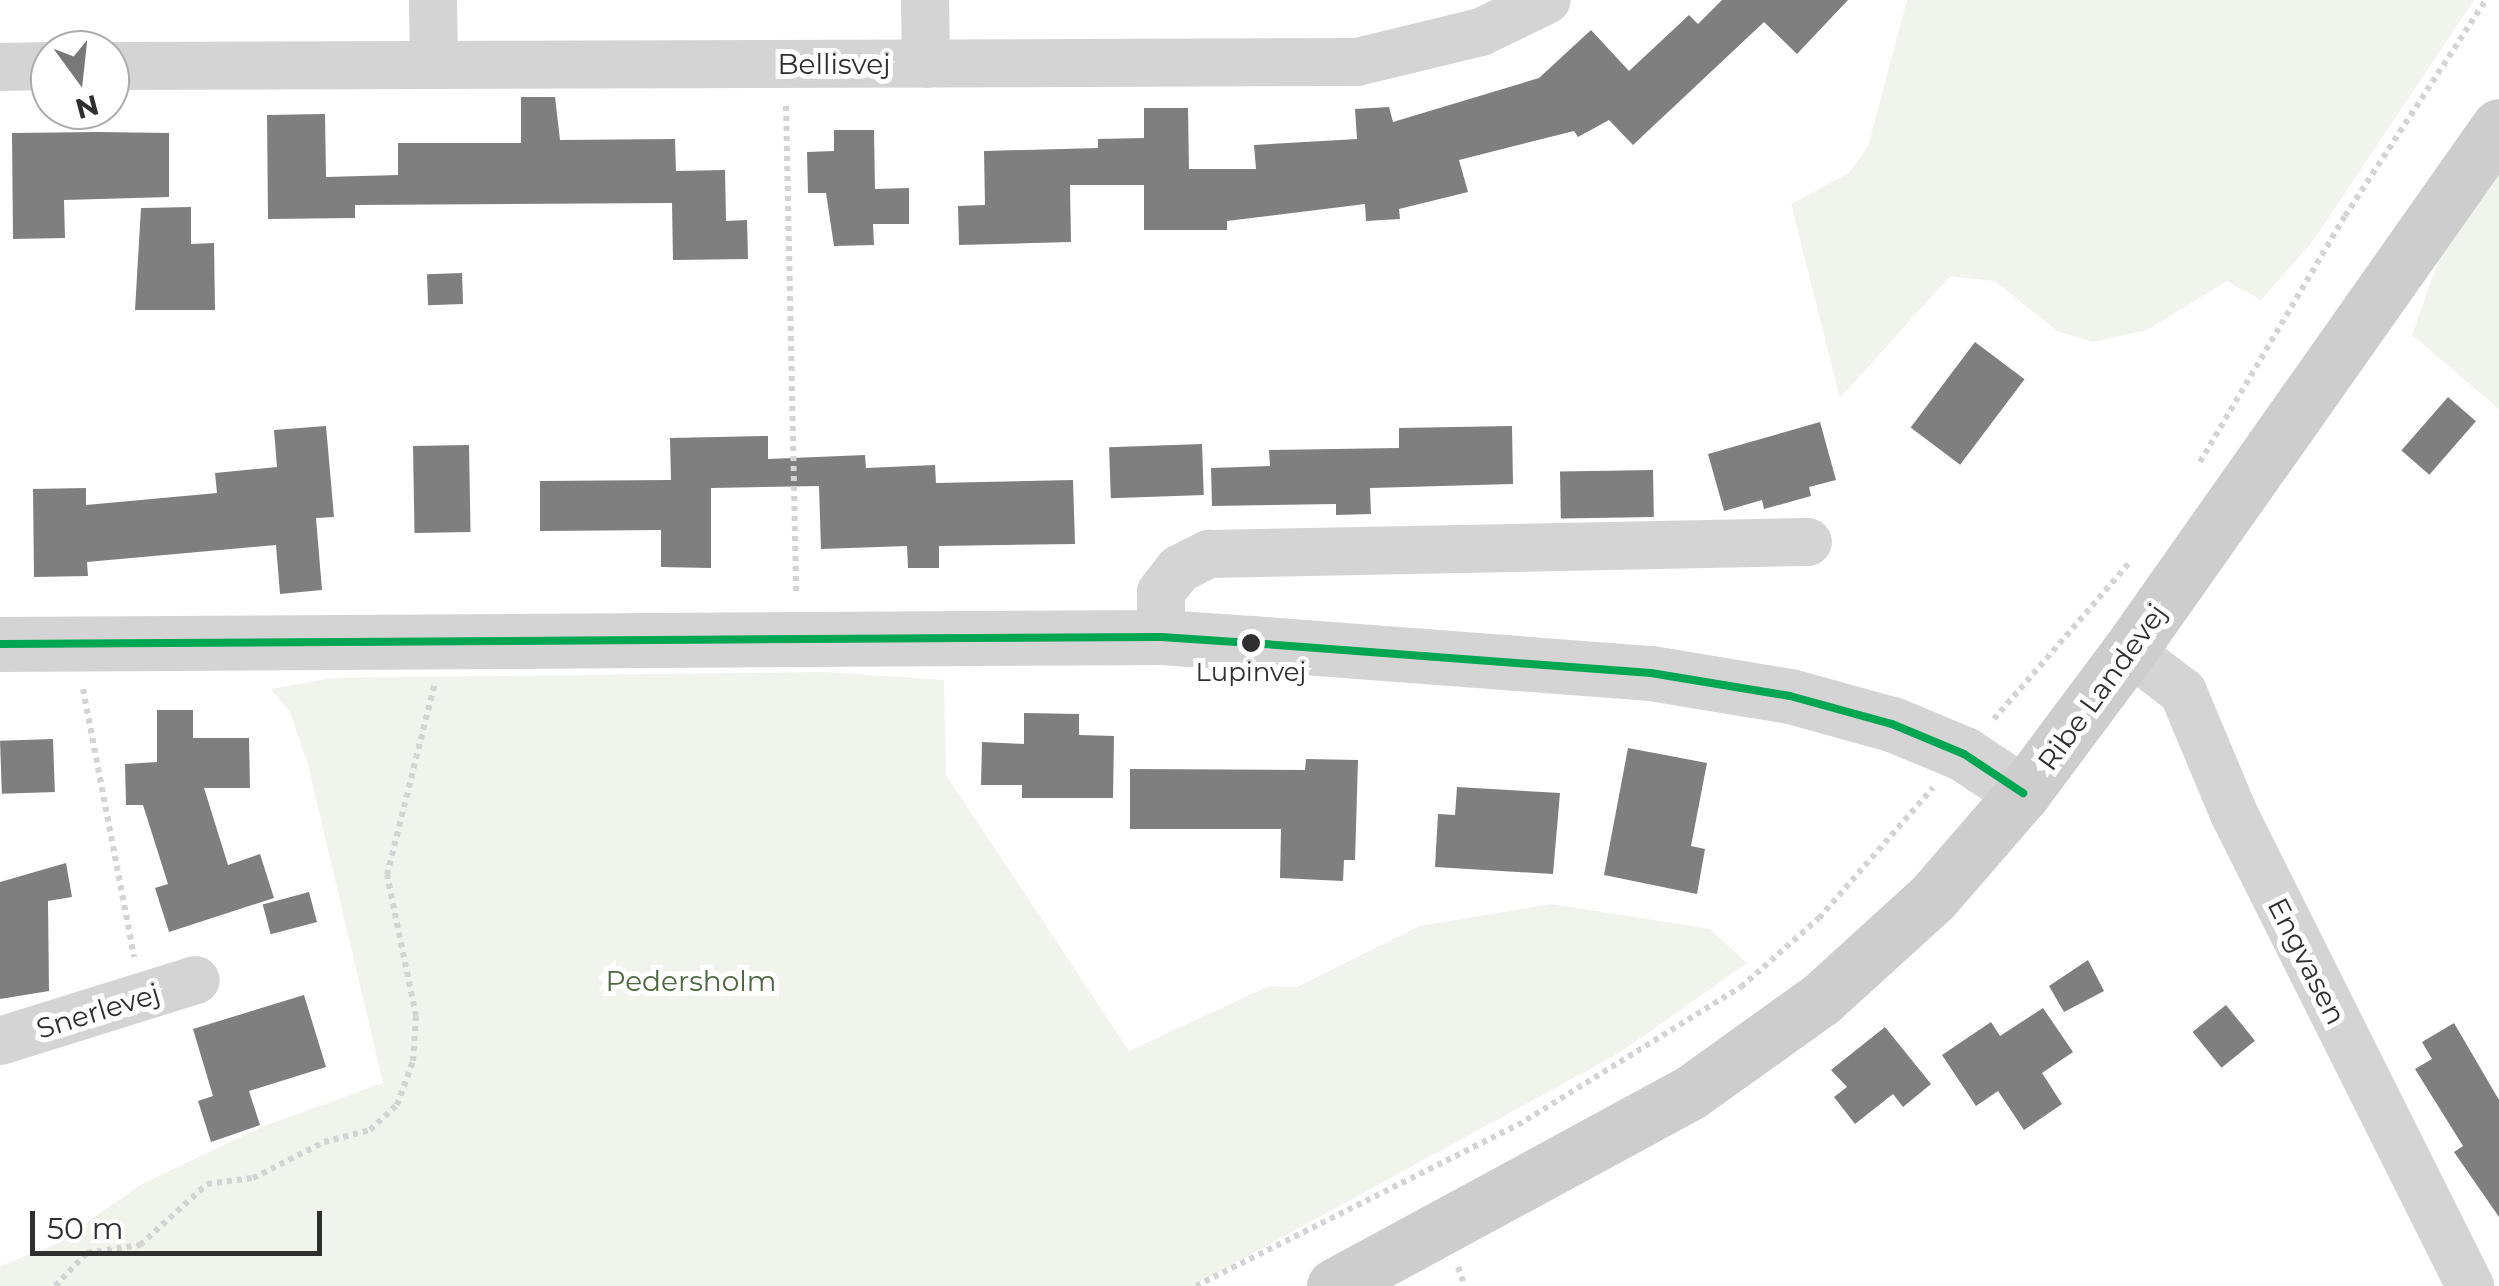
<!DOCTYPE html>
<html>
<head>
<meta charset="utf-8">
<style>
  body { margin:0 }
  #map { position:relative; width:2499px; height:1286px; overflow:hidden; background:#fff; font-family:Montserrat,sans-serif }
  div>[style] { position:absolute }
  .green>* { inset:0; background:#f0f4ec }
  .building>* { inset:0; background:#7f7f7f; transform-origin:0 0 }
  .path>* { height:6px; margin-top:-3px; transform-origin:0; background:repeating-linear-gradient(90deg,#d4d4d4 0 5px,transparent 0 10px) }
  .minor>* { height:48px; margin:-24px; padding:0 24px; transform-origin:24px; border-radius:24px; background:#d4d4d4 }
  .tertiary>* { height:55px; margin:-27.5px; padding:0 27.5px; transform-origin:27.5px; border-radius:27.5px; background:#d4d4d4 }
  .secondary>* { height:55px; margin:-27.5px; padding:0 27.5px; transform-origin:27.5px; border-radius:27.5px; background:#cdcdcd }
  .bus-1>* { height:8px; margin:-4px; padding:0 4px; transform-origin:4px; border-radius:4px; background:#00a651 }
  .dots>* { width:28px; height:28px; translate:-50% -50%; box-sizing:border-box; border:5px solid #fff; border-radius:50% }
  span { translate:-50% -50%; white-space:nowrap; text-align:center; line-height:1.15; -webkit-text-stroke:10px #fff; paint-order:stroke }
  .bus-label { font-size:26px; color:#2f2f2f }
  .street-label { font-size:28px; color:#2f2f2f }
  .park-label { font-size:28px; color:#4d693e }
  .north { position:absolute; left:30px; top:30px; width:100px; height:100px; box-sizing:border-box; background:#fff; border:2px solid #acacac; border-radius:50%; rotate:165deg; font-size:28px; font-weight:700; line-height:40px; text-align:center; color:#2f2f2f }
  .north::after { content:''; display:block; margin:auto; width:35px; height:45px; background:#787878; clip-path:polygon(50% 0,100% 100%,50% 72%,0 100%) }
  .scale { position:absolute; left:30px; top:1211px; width:292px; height:45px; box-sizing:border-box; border:5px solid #2f2f2f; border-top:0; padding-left:12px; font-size:30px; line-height:35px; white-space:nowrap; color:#2f2f2f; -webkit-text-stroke:8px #fff; paint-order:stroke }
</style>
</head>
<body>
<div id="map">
  <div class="green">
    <div style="clip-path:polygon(1907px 0,2474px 0,2313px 241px,2261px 300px,2227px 281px,2147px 330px,2093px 342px,2057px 331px,1995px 281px,1950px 276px,1840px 398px,1791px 204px,1849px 173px,1868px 146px)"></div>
    <div style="clip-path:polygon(2499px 169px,2499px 409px,2412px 335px,2444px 245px)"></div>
    <div style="clip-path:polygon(825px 672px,944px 680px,946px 775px,1129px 1051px,1269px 986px,1297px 987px,1420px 926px,1551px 904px,1710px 929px,1747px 963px,1621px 1052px,1193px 1286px,0 1286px,0 1266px,54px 1245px,142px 1184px,264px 1126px,383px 1083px,308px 765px,290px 712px,271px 689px,331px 678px)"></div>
  </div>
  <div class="building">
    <div style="clip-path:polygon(1722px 0,1848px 0,1797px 54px,1764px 22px,1633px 145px,1609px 120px,1578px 137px,1574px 131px,1459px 160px,1468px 192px,1399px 209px,1400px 219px,1366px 221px,1365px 204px,1227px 221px,1227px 230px,1144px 230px,1144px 185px,1070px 185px,1071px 242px,959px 245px,958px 206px,985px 205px,984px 151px,1098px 148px,1098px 139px,1144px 138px,1144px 108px,1188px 108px,1189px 169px,1256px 169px,1254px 145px,1357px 139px,1355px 109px,1389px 107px,1393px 122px,1539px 78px,1591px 30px,1629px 71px,1689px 15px,1698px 24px)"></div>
    <div style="clip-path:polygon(521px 97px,555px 97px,560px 140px,675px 139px,676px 171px,725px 170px,726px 221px,747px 220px,748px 259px,673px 260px,672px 203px,355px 205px,355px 218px,268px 219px,267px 115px,325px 114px,326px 177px,398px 175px,398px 143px,521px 143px)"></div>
    <div style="clip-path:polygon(834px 130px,874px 130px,875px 189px,909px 188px,909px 224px,873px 224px,874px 245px,834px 246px,826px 193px,808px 193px,807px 152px,834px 151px)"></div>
    <div style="clip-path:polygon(98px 132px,169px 133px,169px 197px,64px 200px,65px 238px,13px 239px,12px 133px)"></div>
    <div style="clip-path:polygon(191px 207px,191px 244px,214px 243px,215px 310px,135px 310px,141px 208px)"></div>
    <div style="left:462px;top:273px;width:31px;height:35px;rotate:88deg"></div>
    <div style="left:1975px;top:342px;width:62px;height:107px;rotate:37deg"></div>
    <div style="left:2448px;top:397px;width:37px;height:71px;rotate:41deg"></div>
    <div style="clip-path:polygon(1820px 422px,1836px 480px,1809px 487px,1811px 496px,1764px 509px,1762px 500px,1724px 511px,1708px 454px)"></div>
    <div style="clip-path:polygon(326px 426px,334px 517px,316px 518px,322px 590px,280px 594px,276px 545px,87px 562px,88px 576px,34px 577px,33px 489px,86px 488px,86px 505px,217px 493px,215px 473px,277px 467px,274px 430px)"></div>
    <div style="clip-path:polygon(1512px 426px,1513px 484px,1370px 488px,1371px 514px,1336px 515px,1336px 504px,1212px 506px,1211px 468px,1270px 466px,1269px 450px,1399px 448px,1399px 428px)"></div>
    <div style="clip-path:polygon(768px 436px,768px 459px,865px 455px,866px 468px,935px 465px,936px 483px,1073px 480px,1075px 544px,939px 546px,939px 568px,908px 568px,907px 546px,821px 549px,819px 486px,711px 488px,711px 568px,661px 567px,661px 530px,540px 531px,540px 481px,671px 480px,670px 438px)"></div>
    <div style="left:1202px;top:444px;width:51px;height:93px;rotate:88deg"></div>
    <div style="left:469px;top:445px;width:87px;height:56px;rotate:89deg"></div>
    <div style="left:1653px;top:470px;width:47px;height:93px;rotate:89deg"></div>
    <div style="clip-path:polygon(157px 710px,193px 710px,193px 738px,249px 738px,250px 788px,204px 788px,228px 865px,260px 854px,274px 898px,169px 932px,155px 888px,168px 884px,143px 805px,126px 805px,125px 764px,157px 762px)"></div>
    <div style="clip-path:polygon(1024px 713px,1079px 714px,1079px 735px,1114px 736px,1113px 798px,1022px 798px,1022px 785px,981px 785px,982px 742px,1024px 744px)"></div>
    <div style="left:53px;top:739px;width:53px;height:53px;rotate:88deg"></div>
    <div style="clip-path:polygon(1628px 748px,1707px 763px,1691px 846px,1705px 849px,1697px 894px,1604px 875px)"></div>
    <div style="clip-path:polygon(1306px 759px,1358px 760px,1355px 860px,1344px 860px,1343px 881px,1280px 878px,1281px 829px,1130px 829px,1130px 769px,1305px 770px)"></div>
    <div style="clip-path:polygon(1457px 787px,1560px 793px,1553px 874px,1435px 867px,1438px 814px,1455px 815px)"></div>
    <div style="clip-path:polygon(66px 863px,72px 897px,48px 901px,49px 991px,0 999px,0 882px)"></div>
    <div style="left:309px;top:892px;width:31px;height:48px;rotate:75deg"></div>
    <div style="clip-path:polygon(2088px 960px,2104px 991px,2064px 1012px,2049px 986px)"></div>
    <div style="clip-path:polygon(304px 995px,326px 1067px,249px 1091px,260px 1125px,211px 1142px,198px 1101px,213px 1096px,193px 1029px)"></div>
    <div style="left:2226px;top:1005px;width:46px;height:43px;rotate:51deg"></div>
    <div style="clip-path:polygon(2043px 1008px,2073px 1052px,2042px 1073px,2062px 1104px,2024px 1130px,1998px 1091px,1976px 1106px,1942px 1055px,1991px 1022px,2000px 1036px)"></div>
    <div style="clip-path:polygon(2454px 1023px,2499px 1100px,2499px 1217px,2454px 1152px,2463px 1146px,2415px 1069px,2432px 1059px,2422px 1042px)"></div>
    <div style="clip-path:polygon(1885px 1027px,1931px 1084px,1903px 1107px,1893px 1094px,1855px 1124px,1834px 1097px,1847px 1087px,1831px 1070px)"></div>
  </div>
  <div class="path">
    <div style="left:786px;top:106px;width:487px;rotate:88.8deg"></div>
    <div style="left:2200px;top:462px;width:286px;rotate:-59.5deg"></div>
    <div style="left:2345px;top:216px;width:258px;rotate:-56.9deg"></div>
    <div style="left:83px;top:689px;width:273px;rotate:79.2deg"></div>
    <div style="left:1994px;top:719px;width:208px;rotate:-49.1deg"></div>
    <div style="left:1458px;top:1267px;width:20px;rotate:70deg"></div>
    <div style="left:55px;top:1286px;width:46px;rotate:-45.9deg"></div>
    <div style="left:87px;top:1253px;width:54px;rotate:-8.6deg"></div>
    <div style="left:140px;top:1245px;width:91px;rotate:-42.3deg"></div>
    <div style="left:207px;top:1184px;width:46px;rotate:-7.4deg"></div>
    <div style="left:253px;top:1178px;width:80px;rotate:-26.9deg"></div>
    <div style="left:324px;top:1142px;width:48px;rotate:-14.6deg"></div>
    <div style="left:370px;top:1130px;width:37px;rotate:-43deg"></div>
    <div style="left:397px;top:1105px;width:47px;rotate:-70deg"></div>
    <div style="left:413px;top:1061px;width:45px;rotate:-86.2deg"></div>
    <div style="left:416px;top:1016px;width:144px;rotate:-101.6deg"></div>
    <div style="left:387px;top:875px;width:195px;rotate:-76deg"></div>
    <div style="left:1196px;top:1286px;width:360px;rotate:-26.6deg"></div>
    <div style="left:1518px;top:1125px;width:262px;rotate:-31.8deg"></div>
    <div style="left:1741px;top:987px;width:104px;rotate:-41.5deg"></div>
    <div style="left:1819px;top:918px;width:173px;rotate:-48.8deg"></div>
  </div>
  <div class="minor">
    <div style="left:433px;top:0;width:63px;rotate:89.1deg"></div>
    <div style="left:925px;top:0;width:64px;rotate:89.1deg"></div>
    <div style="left:110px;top:66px;width:1247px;rotate:-0.18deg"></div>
    <div style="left:1357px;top:62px;width:128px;rotate:-13.6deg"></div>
    <div style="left:1481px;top:32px;width:73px;rotate:-25.9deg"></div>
    <div style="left:0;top:67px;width:50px;rotate:-1.1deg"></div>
    <div style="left:1161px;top:637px;width:45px;rotate:-90deg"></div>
    <div style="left:1161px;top:592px;width:29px;rotate:-52deg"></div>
    <div style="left:1179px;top:569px;width:34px;rotate:-27deg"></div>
    <div style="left:1209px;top:554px;width:599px;rotate:-1.15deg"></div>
    <div style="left:2129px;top:651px;width:68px;rotate:37.2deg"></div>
    <div style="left:2183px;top:692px;width:132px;rotate:67.3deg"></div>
    <div style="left:2234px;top:814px;width:528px;rotate:63.43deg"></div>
    <div style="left:0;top:1041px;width:205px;rotate:-17.3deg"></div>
  </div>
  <div class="tertiary">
    <div style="left:0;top:644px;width:1161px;rotate:-0.35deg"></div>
    <div style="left:1161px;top:637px;width:90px;rotate:3.8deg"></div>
    <div style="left:1251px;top:643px;width:401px;rotate:4.3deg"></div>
    <div style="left:1651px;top:673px;width:141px;rotate:9.4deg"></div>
    <div style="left:1790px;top:696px;width:106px;rotate:15.4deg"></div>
    <div style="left:1892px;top:724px;width:78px;rotate:22.6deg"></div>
    <div style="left:1964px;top:754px;width:71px;rotate:33.5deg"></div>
  </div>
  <div class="secondary">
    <div style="left:1334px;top:1286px;width:406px;rotate:-28.5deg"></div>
    <div style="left:1691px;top:1092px;width:160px;rotate:-35.6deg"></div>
    <div style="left:1821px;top:999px;width:151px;rotate:-42.3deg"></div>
    <div style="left:1933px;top:897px;width:138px;rotate:-49.1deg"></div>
    <div style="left:2023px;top:793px;width:177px;rotate:-53.3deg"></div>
    <div style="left:2129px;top:651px;width:642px;rotate:-54.83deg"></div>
  </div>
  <div class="bus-1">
    <div style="left:0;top:644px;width:1161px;rotate:-0.35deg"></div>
    <div style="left:1161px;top:637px;width:90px;rotate:3.8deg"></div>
    <div style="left:1251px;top:643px;width:401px;rotate:4.3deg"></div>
    <div style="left:1651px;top:673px;width:141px;rotate:9.4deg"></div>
    <div style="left:1790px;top:696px;width:106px;rotate:15.4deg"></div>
    <div style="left:1892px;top:724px;width:78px;rotate:22.6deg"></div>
    <div style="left:1964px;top:754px;width:71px;rotate:33.5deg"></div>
  </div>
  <div class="dots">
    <div style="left:1251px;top:643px;background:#2f2f2f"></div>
  </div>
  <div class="bus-label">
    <span style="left:1251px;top:673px">Lupinvej</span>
  </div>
  <div class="street-label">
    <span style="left:834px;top:64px">Bellisvej</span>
    <span style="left:2102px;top:687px;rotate:-54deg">Ribe Landevej</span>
    <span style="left:2307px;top:961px;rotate:63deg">Engvasen</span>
    <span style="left:98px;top:1011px;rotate:-17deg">Snerlevej</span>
  </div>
  <div class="park-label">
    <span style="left:691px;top:981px">Pedersholm</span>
  </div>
  <div class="north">N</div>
  <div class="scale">50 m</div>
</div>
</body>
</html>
